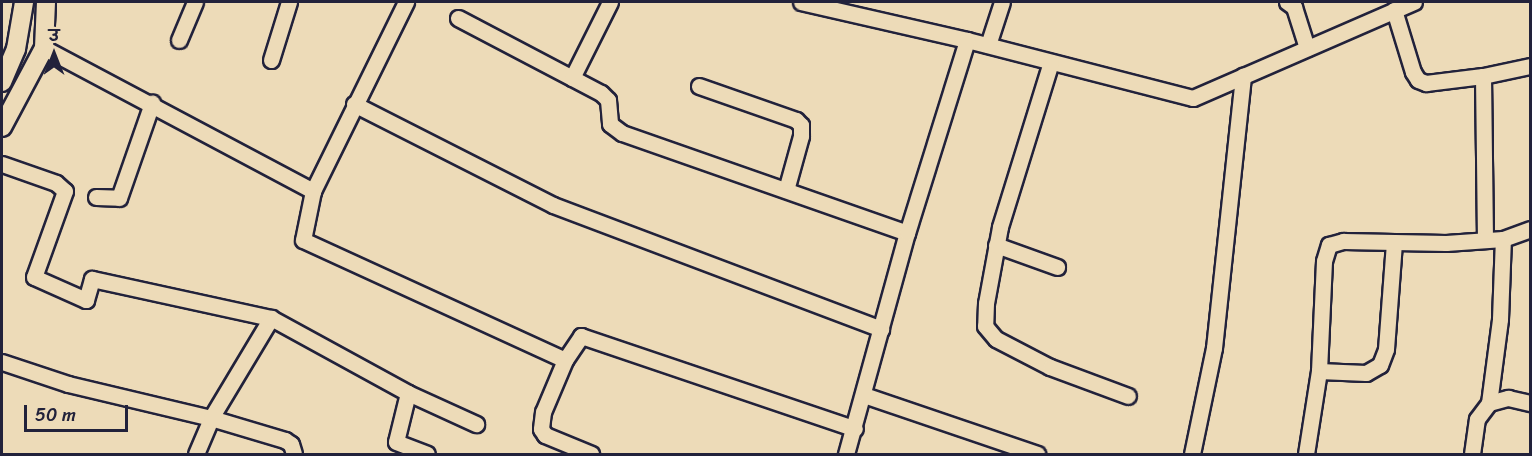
<!DOCTYPE html>
<html>
<head>
<meta charset="utf-8">
<style>
  body { margin:0 }
  #map { position:relative; width:1532px; height:456px; overflow:hidden; background:#eddbb8; font-family:Sriracha,"Playpen Sans Deva",sans-serif }
  div>[style] { position:absolute }
  .roads { filter:drop-shadow(2px 0 #22223b) drop-shadow(-2px 0 #22223b) drop-shadow(0 2px #22223b) drop-shadow(0 -2px #22223b) }
  .minor>* { height:15px; margin:-7.5px; padding:0 7.5px; transform-origin:7.5px; border-radius:7.5px; background:#eddbb8 }
  .tertiary>* { height:18px; margin:-9px; padding:0 9px; transform-origin:9px; border-radius:9px; background:#eddbb8 }
  span { translate:-50% -50%; white-space:nowrap; text-align:center; line-height:1.15; -webkit-text-stroke:5px #eddbb8; paint-order:stroke }
  .frame { position:absolute; inset:0; border:3px solid #22223b; pointer-events:none }
  .north { position:absolute; left:24px; top:24px; width:60px; height:60px; -webkit-text-stroke:4px #eddbb8; paint-order:stroke; rotate:0deg; font-size:16px; font-weight:700; line-height:24px; text-align:center; color:#22223b }
  .north::after { content:''; display:block; margin:auto; width:21px; height:27px; background:#22223b; clip-path:polygon(50% 0,100% 100%,50% 72%,0 100%) }
  .scale { position:absolute; left:24px; top:405px; width:104px; height:27px; box-sizing:border-box; border:3px solid #22223b; border-top:0; padding-left:8px; font-size:18px; line-height:21px; white-space:nowrap; color:#22223b; -webkit-text-stroke:4px #eddbb8; paint-order:stroke }
</style>
</head>
<body>
<div id="map">
  <div class="roads">
    <div class="minor">
      <div style="left:801px;top:2px;width:170px;rotate:12.9deg"></div>
      <div style="left:967px;top:40px;width:233px;rotate:14.4deg"></div>
      <div style="left:1193px;top:98px;width:241px;rotate:-23.5deg"></div>
      <div style="left:1287px;top:2px;width:9px;rotate:36deg"></div>
      <div style="left:1294px;top:7px;width:43px;rotate:72.4deg"></div>
      <div style="left:1394px;top:10px;width:65px;rotate:73deg"></div>
      <div style="left:1413px;top:72px;width:9px;rotate:58deg"></div>
      <div style="left:1418px;top:80px;width:9px;rotate:21deg"></div>
      <div style="left:1426px;top:83px;width:57px;rotate:-7deg"></div>
      <div style="left:1483px;top:76px;width:48px;rotate:-12deg"></div>
      <div style="left:458px;top:18px;width:161px;rotate:27.7deg"></div>
      <div style="left:601px;top:93px;width:10px;rotate:45deg"></div>
      <div style="left:608px;top:100px;width:24px;rotate:85deg"></div>
      <div style="left:610px;top:124px;width:15px;rotate:37deg"></div>
      <div style="left:622px;top:133px;width:302px;rotate:19.3deg"></div>
      <div style="left:179px;top:40px;width:41px;rotate:-67.2deg"></div>
      <div style="left:988px;top:45px;width:45px;rotate:-72deg"></div>
      <div style="left:44px;top:48px;width:305px;rotate:28deg"></div>
      <div style="left:313px;top:191px;width:50px;rotate:101.5deg"></div>
      <div style="left:303px;top:240px;width:288px;rotate:24.6deg"></div>
      <div style="left:565px;top:360px;width:29px;rotate:-56deg"></div>
      <div style="left:581px;top:336px;width:289px;rotate:18.7deg"></div>
      <div style="left:271px;top:60px;width:61px;rotate:-72.8deg"></div>
      <div style="left:1051px;top:62px;width:173px;rotate:107.2deg"></div>
      <div style="left:1000px;top:227px;width:77px;rotate:100.4deg"></div>
      <div style="left:986px;top:303px;width:23px;rotate:92deg"></div>
      <div style="left:985px;top:326px;width:17px;rotate:50deg"></div>
      <div style="left:996px;top:339px;width:61px;rotate:27.4deg"></div>
      <div style="left:1050px;top:367px;width:83px;rotate:20.4deg"></div>
      <div style="left:1483px;top:76px;width:164px;rotate:89.3deg"></div>
      <div style="left:572px;top:78px;width:85px;rotate:-63.4deg"></div>
      <div style="left:699px;top:86px;width:103px;rotate:19.3deg"></div>
      <div style="left:796px;top:120px;width:7px;rotate:45deg"></div>
      <div style="left:801px;top:125px;width:11px;rotate:90deg"></div>
      <div style="left:801px;top:136px;width:56px;rotate:105.5deg"></div>
      <div style="left:354px;top:104px;width:223px;rotate:26.9deg"></div>
      <div style="left:553px;top:205px;width:351px;rotate:20.7deg"></div>
      <div style="left:2px;top:164px;width:57px;rotate:19.4deg"></div>
      <div style="left:56px;top:183px;width:12px;rotate:42deg"></div>
      <div style="left:65px;top:191px;width:91px;rotate:109.8deg"></div>
      <div style="left:34px;top:277px;width:57px;rotate:23.9deg"></div>
      <div style="left:86px;top:300px;width:22px;rotate:-74deg"></div>
      <div style="left:92px;top:279px;width:183px;rotate:12.3deg"></div>
      <div style="left:271px;top:318px;width:156px;rotate:28.7deg"></div>
      <div style="left:408px;top:393px;width:50px;rotate:103.8deg"></div>
      <div style="left:396px;top:442px;width:33px;rotate:21deg"></div>
      <div style="left:313px;top:191px;width:211px;rotate:-63.8deg"></div>
      <div style="left:96px;top:197px;width:23px;rotate:2deg"></div>
      <div style="left:119px;top:198px;width:101px;rotate:-70.8deg"></div>
      <div style="left:996px;top:245px;width:65px;rotate:19.8deg"></div>
      <div style="left:565px;top:360px;width:56px;rotate:112.9deg"></div>
      <div style="left:543px;top:412px;width:17px;rotate:97deg"></div>
      <div style="left:541px;top:429px;width:7px;rotate:56deg"></div>
      <div style="left:545px;top:435px;width:50px;rotate:22.4deg"></div>
      <div style="left:2px;top:362px;width:70px;rotate:18.4deg"></div>
      <div style="left:68px;top:384px;width:147px;rotate:13.4deg"></div>
      <div style="left:211px;top:418px;width:117px;rotate:-59deg"></div>
      <div style="left:1319px;top:371px;width:47px;rotate:2.4deg"></div>
      <div style="left:1366px;top:373px;width:16px;rotate:-30deg"></div>
      <div style="left:1380px;top:365px;width:17px;rotate:-69deg"></div>
      <div style="left:1386px;top:349px;width:107px;rotate:-85.7deg"></div>
      <div style="left:408px;top:393px;width:75px;rotate:24.5deg"></div>
      <div style="left:864px;top:395px;width:183px;rotate:18.8deg"></div>
      <div style="left:1489px;top:403px;width:85px;rotate:-82.5deg"></div>
      <div style="left:1500px;top:319px;width:80px;rotate:-87.9deg"></div>
      <div style="left:196px;top:454px;width:39px;rotate:-67deg"></div>
      <div style="left:211px;top:418px;width:77px;rotate:16.6deg"></div>
      <div style="left:285px;top:440px;width:7px;rotate:34deg"></div>
      <div style="left:291px;top:444px;width:10px;rotate:73deg"></div>
      <div style="left:846px;top:454px;width:229px;rotate:-74.6deg"></div>
      <div style="left:907px;top:233px;width:202px;rotate:-72.7deg"></div>
      <div style="left:1192px;top:454px;width:108px;rotate:-78.3deg"></div>
      <div style="left:1214px;top:348px;width:274px;rotate:-83.9deg"></div>
      <div style="left:1306px;top:454px;width:84px;rotate:-81.1deg"></div>
      <div style="left:1319px;top:371px;width:110px;rotate:-87.4deg"></div>
      <div style="left:1324px;top:261px;width:17px;rotate:-73deg"></div>
      <div style="left:1329px;top:245px;width:15px;rotate:-16deg"></div>
      <div style="left:1343px;top:241px;width:103px;rotate:1.1deg"></div>
      <div style="left:1446px;top:243px;width:57px;rotate:-4deg"></div>
      <div style="left:1503px;top:239px;width:29px;rotate:-20deg"></div>
      <div style="left:1472px;top:454px;width:35px;rotate:-82deg"></div>
      <div style="left:1477px;top:419px;width:20px;rotate:-53deg"></div>
      <div style="left:1489px;top:403px;width:20px;rotate:-15deg"></div>
      <div style="left:1508px;top:398px;width:23px;rotate:13deg"></div>
    </div>
    <div class="tertiary">
      <div style="left:2px;top:82px;width:36px;rotate:-67deg"></div>
      <div style="left:16px;top:49px;width:48px;rotate:-80.3deg"></div>
      <div style="left:2px;top:127px;width:89px;rotate:-62deg"></div>
      <div style="left:44px;top:48px;width:46px;rotate:-87.5deg"></div>
    </div>
  </div>
  <div class="frame"></div>
  <div class="north">उ</div>
  <div class="scale">50 m</div>
</div>
</body>
</html>
